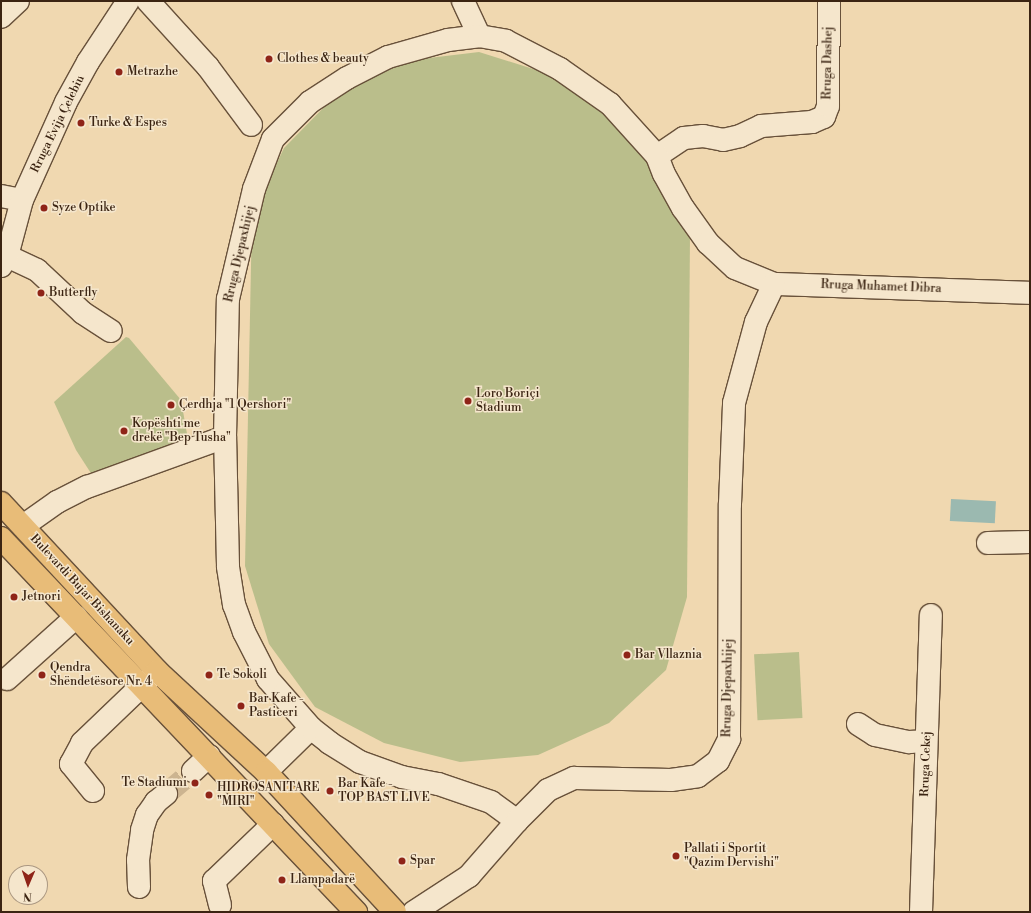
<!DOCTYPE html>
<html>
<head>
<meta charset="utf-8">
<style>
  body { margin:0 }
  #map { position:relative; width:1031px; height:913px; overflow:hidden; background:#f0d8b0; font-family:"Libre Bodoni",serif }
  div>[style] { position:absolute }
  .green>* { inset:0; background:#babe8b; transform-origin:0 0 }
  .water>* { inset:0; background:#9bb9b0; transform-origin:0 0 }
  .minor-tunnel>* { height:22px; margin-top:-11px; transform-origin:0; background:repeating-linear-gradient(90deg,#ccb490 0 22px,transparent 0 33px) }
  .roads { filter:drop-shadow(1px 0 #68513a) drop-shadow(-1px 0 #68513a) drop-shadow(0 1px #68513a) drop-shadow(0 -1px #68513a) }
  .minor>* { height:22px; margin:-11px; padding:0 11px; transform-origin:11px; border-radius:11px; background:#f5e6cc }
  .major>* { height:22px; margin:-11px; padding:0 11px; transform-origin:11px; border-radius:11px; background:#e8bc78 }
  .dots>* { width:11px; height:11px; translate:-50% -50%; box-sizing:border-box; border:2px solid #f5e6cc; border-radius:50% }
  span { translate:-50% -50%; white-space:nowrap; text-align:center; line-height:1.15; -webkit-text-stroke:3px #f5e6cc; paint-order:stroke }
  .poi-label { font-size:12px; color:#3b2412 }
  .left { translate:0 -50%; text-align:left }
  .right { translate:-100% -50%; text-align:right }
  .street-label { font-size:12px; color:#3b2412 }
  .frame { position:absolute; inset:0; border:2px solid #3b2412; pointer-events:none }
  .north { position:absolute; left:8px; top:865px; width:40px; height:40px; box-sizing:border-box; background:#f5e6cc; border:1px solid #ab9882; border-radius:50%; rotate:182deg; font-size:11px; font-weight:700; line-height:16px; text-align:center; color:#3b2412 }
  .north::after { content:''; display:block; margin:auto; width:14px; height:18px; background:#8f2418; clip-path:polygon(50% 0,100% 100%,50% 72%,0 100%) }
</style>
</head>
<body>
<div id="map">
  <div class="green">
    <div style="clip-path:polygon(479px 52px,549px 74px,611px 111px,660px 169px,690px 236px,687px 597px,666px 670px,609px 723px,538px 755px,460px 762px,384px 743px,315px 707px,269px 644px,245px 566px,252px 215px,284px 148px,337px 94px,404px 61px)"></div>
    <div style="clip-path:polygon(126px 337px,129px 338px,181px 400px,189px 445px,96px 481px,76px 450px,54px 402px)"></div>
    <div style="left:799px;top:652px;width:66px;height:45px;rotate:87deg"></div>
  </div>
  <div class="water">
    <div style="left:951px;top:499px;width:45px;height:22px;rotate:3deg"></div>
  </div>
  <div class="minor-tunnel">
    <div style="left:166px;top:794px;width:35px;rotate:-40deg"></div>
  </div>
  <div class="roads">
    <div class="minor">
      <div style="left:148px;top:1px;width:89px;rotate:47.7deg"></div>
      <div style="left:208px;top:67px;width:72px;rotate:53.4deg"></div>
      <div style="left:463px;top:1px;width:38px;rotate:65deg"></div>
      <div style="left:1px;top:17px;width:23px;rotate:-43deg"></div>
      <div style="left:657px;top:156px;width:32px;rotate:-34deg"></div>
      <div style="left:684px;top:138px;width:19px;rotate:-6deg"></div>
      <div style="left:703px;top:136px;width:20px;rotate:11deg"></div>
      <div style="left:723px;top:140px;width:17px;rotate:-13deg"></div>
      <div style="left:740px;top:136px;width:23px;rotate:-25deg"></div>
      <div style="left:761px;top:126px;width:51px;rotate:-4.5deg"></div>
      <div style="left:812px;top:122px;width:13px;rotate:-23deg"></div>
      <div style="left:824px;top:117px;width:12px;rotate:-70deg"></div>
      <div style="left:828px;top:106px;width:105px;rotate:-89.5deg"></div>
      <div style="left:1px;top:196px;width:21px;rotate:11deg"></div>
      <div style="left:7px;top:256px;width:33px;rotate:25deg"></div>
      <div style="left:37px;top:270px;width:63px;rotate:43.1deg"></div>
      <div style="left:83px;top:313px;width:33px;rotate:33deg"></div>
      <div style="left:1px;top:266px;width:12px;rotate:-59deg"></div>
      <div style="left:7px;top:256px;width:58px;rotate:-75deg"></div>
      <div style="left:22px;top:200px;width:107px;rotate:-65.8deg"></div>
      <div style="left:66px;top:102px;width:46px;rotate:-61.2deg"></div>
      <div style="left:88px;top:62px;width:73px;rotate:-56.7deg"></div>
      <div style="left:23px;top:526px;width:42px;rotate:-35.2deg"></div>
      <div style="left:57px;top:502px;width:34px;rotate:-27deg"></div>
      <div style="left:87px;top:487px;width:147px;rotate:-19.9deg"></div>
      <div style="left:988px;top:543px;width:42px;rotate:-1.4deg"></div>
      <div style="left:7px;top:679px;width:93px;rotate:-41.9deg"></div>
      <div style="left:858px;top:724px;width:20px;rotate:33deg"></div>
      <div style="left:875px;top:735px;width:35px;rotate:12deg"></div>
      <div style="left:909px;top:742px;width:17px;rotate:-3deg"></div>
      <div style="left:193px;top:771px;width:22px;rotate:-43deg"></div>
      <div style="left:266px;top:772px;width:63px;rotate:-44.4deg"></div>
      <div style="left:93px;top:791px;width:35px;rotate:-129deg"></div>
      <div style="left:71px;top:764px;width:24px;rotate:-62deg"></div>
      <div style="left:82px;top:743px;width:103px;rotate:-43.8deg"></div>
      <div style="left:517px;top:821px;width:32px;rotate:-144deg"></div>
      <div style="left:491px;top:802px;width:56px;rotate:-161.2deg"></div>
      <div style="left:438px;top:784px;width:37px;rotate:-169deg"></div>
      <div style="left:402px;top:777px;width:45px;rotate:-160.3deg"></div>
      <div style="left:360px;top:762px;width:36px;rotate:-148deg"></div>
      <div style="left:330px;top:743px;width:24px;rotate:-142deg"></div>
      <div style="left:311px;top:728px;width:65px;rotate:-131.3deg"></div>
      <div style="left:268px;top:679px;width:53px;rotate:-117.1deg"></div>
      <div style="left:244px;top:632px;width:29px;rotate:-110deg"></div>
      <div style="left:234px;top:605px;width:39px;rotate:-99deg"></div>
      <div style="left:228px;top:566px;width:129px;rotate:-91.3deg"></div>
      <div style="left:225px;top:437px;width:138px;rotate:-88.8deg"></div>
      <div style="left:228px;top:299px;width:113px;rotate:-76.7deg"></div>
      <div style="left:254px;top:189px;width:53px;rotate:-69.2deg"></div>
      <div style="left:273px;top:139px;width:52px;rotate:-45deg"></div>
      <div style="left:310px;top:102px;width:44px;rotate:-33deg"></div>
      <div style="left:347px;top:78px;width:46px;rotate:-27.1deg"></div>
      <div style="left:388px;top:57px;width:62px;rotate:-15.8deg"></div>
      <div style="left:448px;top:40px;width:31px;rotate:-7deg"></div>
      <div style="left:479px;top:36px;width:27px;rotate:10deg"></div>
      <div style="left:506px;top:41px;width:61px;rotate:27.4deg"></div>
      <div style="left:560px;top:69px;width:61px;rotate:35deg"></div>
      <div style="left:610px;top:104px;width:70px;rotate:47.9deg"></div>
      <div style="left:657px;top:156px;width:19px;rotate:69deg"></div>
      <div style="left:664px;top:174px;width:39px;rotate:61deg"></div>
      <div style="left:683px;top:208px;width:43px;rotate:54.5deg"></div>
      <div style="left:708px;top:243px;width:37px;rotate:43deg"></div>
      <div style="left:735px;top:268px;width:42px;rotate:22.3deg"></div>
      <div style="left:774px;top:284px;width:256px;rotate:2deg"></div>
      <div style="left:139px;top:887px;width:27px;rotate:-92deg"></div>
      <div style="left:138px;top:860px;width:30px;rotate:-82deg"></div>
      <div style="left:142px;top:830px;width:16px;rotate:-72deg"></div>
      <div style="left:147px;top:815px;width:16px;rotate:-55deg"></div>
      <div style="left:156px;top:802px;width:13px;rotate:-39deg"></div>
      <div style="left:220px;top:905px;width:25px;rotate:-104deg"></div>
      <div style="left:214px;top:881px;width:82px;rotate:-44deg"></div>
      <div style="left:414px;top:912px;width:66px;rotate:-33.2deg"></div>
      <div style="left:469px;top:876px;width:73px;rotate:-48.9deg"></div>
      <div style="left:517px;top:821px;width:44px;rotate:-45deg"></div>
      <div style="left:548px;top:790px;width:29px;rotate:-25deg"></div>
      <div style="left:574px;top:778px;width:97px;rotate:1.2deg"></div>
      <div style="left:671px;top:780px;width:27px;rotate:-8deg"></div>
      <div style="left:698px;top:776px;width:25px;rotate:-37deg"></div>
      <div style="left:718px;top:761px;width:25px;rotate:-63deg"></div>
      <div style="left:729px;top:739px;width:235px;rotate:-89.8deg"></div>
      <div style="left:730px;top:504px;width:101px;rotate:-87.7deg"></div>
      <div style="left:734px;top:403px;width:84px;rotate:-74.8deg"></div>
      <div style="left:756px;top:322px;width:42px;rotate:-64.7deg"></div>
      <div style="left:921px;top:912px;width:297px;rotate:-88.1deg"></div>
    </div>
    <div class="major">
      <div style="left:1px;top:503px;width:229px;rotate:47.1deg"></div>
      <div style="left:157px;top:671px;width:149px;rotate:42.8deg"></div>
      <div style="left:266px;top:772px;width:190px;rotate:47.3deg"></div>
      <div style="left:1px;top:538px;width:516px;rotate:46.49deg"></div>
    </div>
  </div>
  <div class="dots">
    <div style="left:269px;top:59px;background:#8f2418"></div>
    <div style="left:119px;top:72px;background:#8f2418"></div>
    <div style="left:81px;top:123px;background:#8f2418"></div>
    <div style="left:44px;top:208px;background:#8f2418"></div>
    <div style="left:41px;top:293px;background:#8f2418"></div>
    <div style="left:468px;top:401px;background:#8f2418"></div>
    <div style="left:171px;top:405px;background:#8f2418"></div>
    <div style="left:124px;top:431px;background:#8f2418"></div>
    <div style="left:14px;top:597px;background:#8f2418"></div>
    <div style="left:627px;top:655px;background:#8f2418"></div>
    <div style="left:42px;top:675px;background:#8f2418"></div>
    <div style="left:209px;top:675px;background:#8f2418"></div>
    <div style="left:241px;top:706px;background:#8f2418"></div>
    <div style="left:195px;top:783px;background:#8f2418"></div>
    <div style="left:330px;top:791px;background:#8f2418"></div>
    <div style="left:209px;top:795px;background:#8f2418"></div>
    <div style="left:676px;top:856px;background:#8f2418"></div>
    <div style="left:402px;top:861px;background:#8f2418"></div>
    <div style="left:282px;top:880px;background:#8f2418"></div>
  </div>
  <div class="poi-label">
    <span class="left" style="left:277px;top:59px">Clothes &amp; beauty</span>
    <span class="left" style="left:127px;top:72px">Metrazhe</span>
    <span class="left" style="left:89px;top:123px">Turke &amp; Espes</span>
    <span class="left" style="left:52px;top:208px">Syze Optike</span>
    <span class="left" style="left:49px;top:293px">Butterfly</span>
    <span class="left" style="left:476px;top:401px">Loro Boriçi<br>Stadium</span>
    <span class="left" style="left:179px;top:405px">Çerdhja "1 Qershori"</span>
    <span class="left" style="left:132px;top:431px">Kopështi me<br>drekë "Bep Tusha"</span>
    <span class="left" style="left:22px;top:597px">Jetnori</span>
    <span class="left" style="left:635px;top:655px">Bar Vllaznia</span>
    <span class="left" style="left:50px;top:675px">Qendra<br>Shëndetësore Nr. 4</span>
    <span class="left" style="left:217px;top:675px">Te Sokoli</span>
    <span class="left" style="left:249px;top:706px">Bar Kafe -<br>Pasticeri</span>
    <span class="right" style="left:187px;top:783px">Te Stadiumi</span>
    <span class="left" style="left:338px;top:791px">Bar Kafe -<br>TOP BAST LIVE</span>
    <span class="left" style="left:217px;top:795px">HIDROSANITARE<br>"MIRI"</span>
    <span class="left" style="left:684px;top:856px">Pallati i Sportit<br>"Qazim Dervishi"</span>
    <span class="left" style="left:410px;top:861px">Spar</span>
    <span class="left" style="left:290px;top:880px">Llampadarë</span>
  </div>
  <div class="street-label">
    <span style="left:828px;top:63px;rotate:-89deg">Rruga Dashej</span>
    <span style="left:58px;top:124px;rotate:-64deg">Rruga Evija Çelebiu</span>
    <span style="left:240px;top:254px;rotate:-77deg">Rruga Djepaxhijej</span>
    <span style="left:881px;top:287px;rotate:2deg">Rruga Muhamet Dibra</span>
    <span style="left:82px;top:590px;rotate:47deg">Bulevardi Bujar Bishanaku</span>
    <span style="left:728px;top:688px;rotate:-89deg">Rruga Djepaxhijej</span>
    <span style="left:926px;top:764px;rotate:-88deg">Rruga Cekej</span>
  </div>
  <div class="frame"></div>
  <div class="north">N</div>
</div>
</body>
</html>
